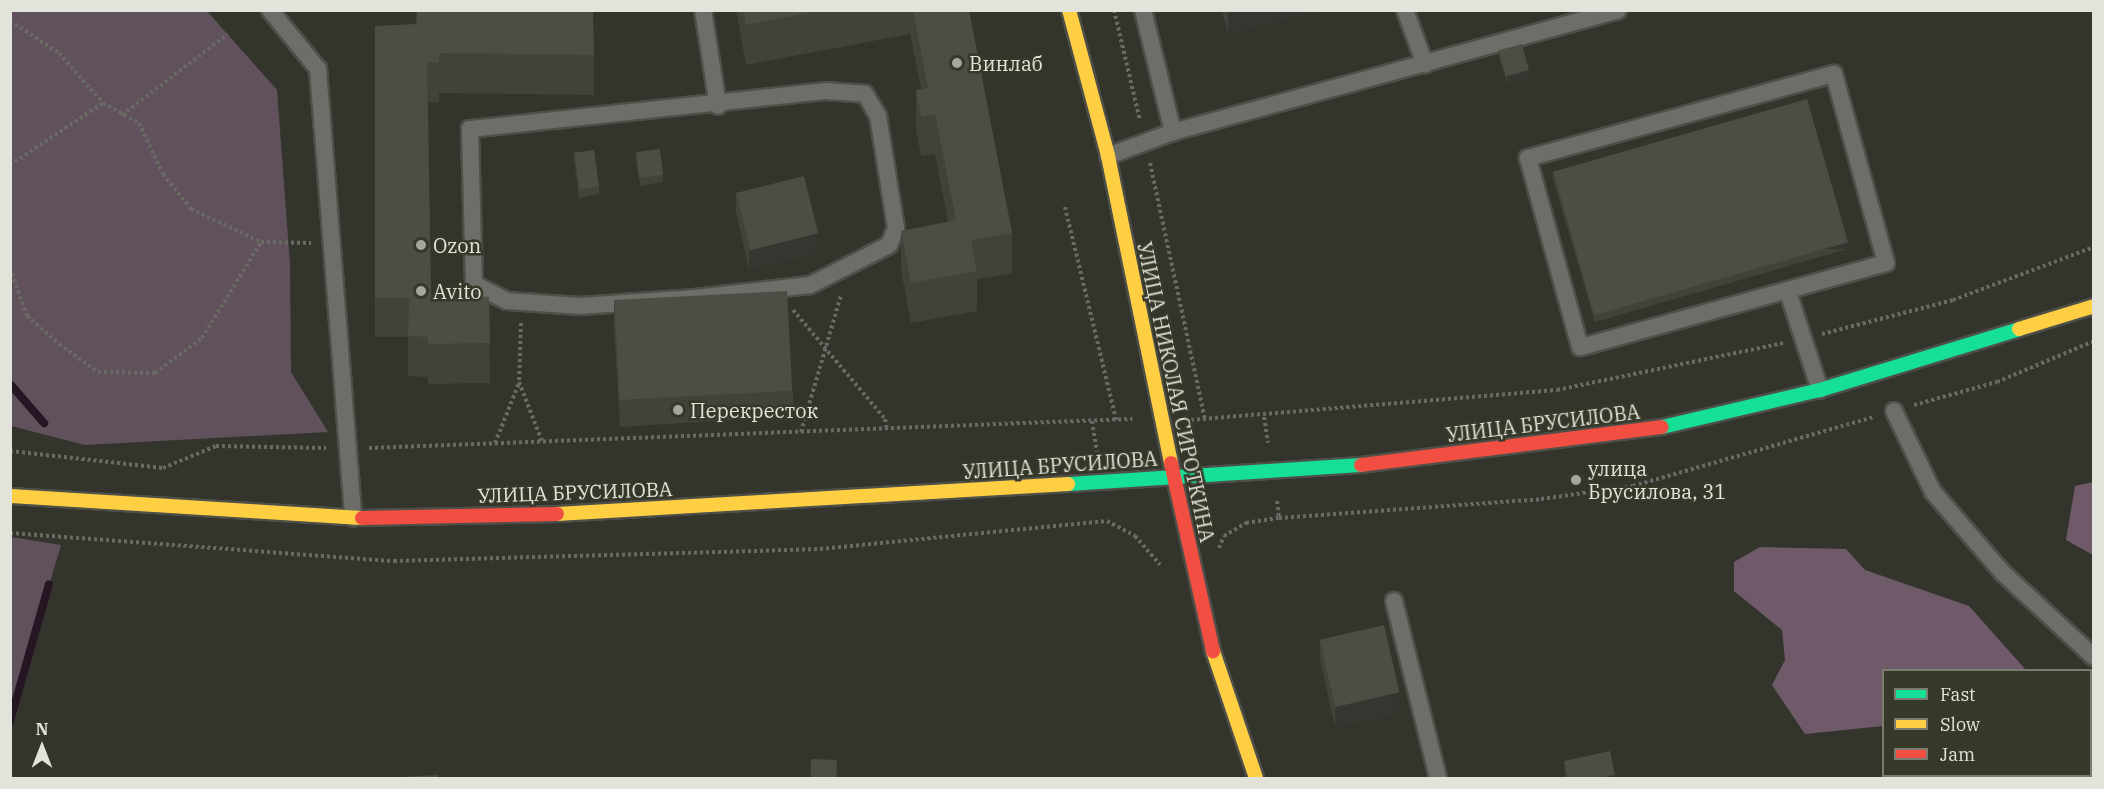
<!DOCTYPE html>
<html>
<head>
<meta charset="utf-8">
<style>
  body { margin:0 }
  #map { position:relative; width:2104px; height:789px; overflow:hidden; background:#33342c; font-family:"IBM Plex Serif",serif }
  div>[style] { position:absolute }
  .green>* { inset:0; background:#61515c }
  .forest>* { inset:0; background:#6f5a6a }
  .stream>* { height:8px; margin:-4px; padding:0 4px; transform-origin:4px; border-radius:4px; background:#261523 }
  .path>* { height:4px; margin-top:-2px; transform-origin:0; background:repeating-linear-gradient(90deg,#696a64 0 3px,transparent 0 6px) }
  .roads { filter:drop-shadow(2px 0 #4e4f49) drop-shadow(-2px 0 #4e4f49) drop-shadow(0 2px #4e4f49) drop-shadow(0 -2px #4e4f49) }
  .lane>* { height:16px; margin:-8px; padding:0 8px; transform-origin:8px; border-radius:8px; background:#6d6e68 }
  .fast>* { height:14px; margin:-7px; padding:0 7px; transform-origin:7px; border-radius:7px; background:#16e098 }
  .slow>* { height:14px; margin:-7px; padding:0 7px; transform-origin:7px; border-radius:7px; background:#ffcf43 }
  .jam>* { height:14px; margin:-7px; padding:0 7px; transform-origin:7px; border-radius:7px; background:#f24e42 }
  .wall>* { inset:0; background:#41423a }
  .shaded-wall>* { inset:0; background:#353630; transform-origin:0 0 }
  .building>* { inset:0; background:#4c4d44; transform-origin:0 0 }
  .dots>* { width:16px; height:16px; translate:-50% -50%; box-sizing:border-box; border:3px solid #363829; border-radius:50% }
  span { translate:-50% -50%; white-space:nowrap; text-align:center; line-height:1.15; -webkit-text-stroke:5px #363829; paint-order:stroke }
  .poi-label { font-size:20px; color:#e2e3da }
  .left { translate:0 -50%; text-align:left }
  .street-label { font-size:20px; color:#e2e3da }
  .frame { position:absolute; inset:0; border:12px solid #e2e3da; pointer-events:none }
  .legend { position:absolute; left:1882px; top:669px; width:210px; height:108px; box-sizing:border-box; background:#363829; border:2px solid #7b7c70; margin:0; padding:8px 10px; list-style:none; font-size:18px; color:#e2e3da }
  .legend li { display:flex; align-items:center; gap:12px; height:30px }
  .legend b { width:30px; border:2px solid #7b7c70 }
  .north { position:absolute; left:12px; top:717px; width:60px; height:60px; -webkit-text-stroke:4px #363829; paint-order:stroke; rotate:0deg; font-size:16px; font-weight:700; line-height:24px; text-align:center; color:#e2e3da }
  .north::after { content:''; display:block; margin:auto; width:21px; height:27px; background:#e2e3da; clip-path:polygon(50% 0,100% 100%,50% 72%,0 100%) }
</style>
</head>
<body>
<div id="map">
  <div class="green">
    <div style="clip-path:polygon(11px 10px,207px 11px,277px 90px,290px 264px,291px 372px,328px 432px,85px 445px,11px 426px)"></div>
    <div style="clip-path:polygon(11px 537px,61px 545px,15px 700px,10px 698px)"></div>
  </div>
  <div class="forest">
    <div style="clip-path:polygon(2093px 482px,2094px 482px,2093px 555px,2066px 540px,2075px 486px)"></div>
    <div style="clip-path:polygon(1760px 547px,1846px 549px,1865px 570px,1969px 606px,2026px 670px,1884px 670px,1883px 726px,1805px 734px,1772px 685px,1785px 660px,1782px 630px,1734px 591px,1734px 562px)"></div>
  </div>
  <div class="stream">
    <div style="left:10px;top:384px;width:52px;rotate:48.9deg"></div>
    <div style="left:10px;top:721px;width:142px;rotate:-74.1deg"></div>
  </div>
  <div class="path">
    <div style="left:1114px;top:10px;width:114px;rotate:76.8deg"></div>
    <div style="left:10px;top:21px;width:59px;rotate:33.1deg"></div>
    <div style="left:59px;top:53px;width:67px;rotate:48.7deg"></div>
    <div style="left:103px;top:103px;width:41px;rotate:29.1deg"></div>
    <div style="left:139px;top:123px;width:56px;rotate:64.8deg"></div>
    <div style="left:163px;top:174px;width:45px;rotate:51.3deg"></div>
    <div style="left:191px;top:209px;width:77px;rotate:25.2deg"></div>
    <div style="left:261px;top:242px;width:50px;rotate:1.1deg"></div>
    <div style="left:122px;top:115px;width:133px;rotate:-37.4deg"></div>
    <div style="left:1150px;top:163px;width:263px;rotate:77.9deg"></div>
    <div style="left:10px;top:165px;width:112px;rotate:-33.7deg"></div>
    <div style="left:1065px;top:207px;width:219px;rotate:76.5deg"></div>
    <div style="left:10px;top:268px;width:51px;rotate:70.5deg"></div>
    <div style="left:27px;top:316px;width:43px;rotate:41.2deg"></div>
    <div style="left:59px;top:344px;width:48px;rotate:35.7deg"></div>
    <div style="left:98px;top:372px;width:57px;rotate:1deg"></div>
    <div style="left:155px;top:373px;width:59px;rotate:-36.7deg"></div>
    <div style="left:202px;top:338px;width:113px;rotate:-58.4deg"></div>
    <div style="left:793px;top:310px;width:143px;rotate:49.8deg"></div>
    <div style="left:885px;top:419px;width:10px;rotate:79deg"></div>
    <div style="left:521px;top:323px;width:59px;rotate:91.9deg"></div>
    <div style="left:519px;top:382px;width:63px;rotate:68.7deg"></div>
    <div style="left:1822px;top:334px;width:135px;rotate:-14.5deg"></div>
    <div style="left:1953px;top:300px;width:151px;rotate:-20.6deg"></div>
    <div style="left:1914px;top:405px;width:86px;rotate:-15.5deg"></div>
    <div style="left:1997px;top:382px;width:105px;rotate:-22.9deg"></div>
    <div style="left:1264px;top:417px;width:26px;rotate:81deg"></div>
    <div style="left:1191px;top:420px;width:367px;rotate:-4.7deg"></div>
    <div style="left:1557px;top:390px;width:231px;rotate:-11.7deg"></div>
    <div style="left:1092px;top:421px;width:31px;rotate:81deg"></div>
    <div style="left:801px;top:432px;width:143px;rotate:-73.7deg"></div>
    <div style="left:495px;top:443px;width:65px;rotate:-68.2deg"></div>
    <div style="left:369px;top:448px;width:764px;rotate:-2.18deg"></div>
    <div style="left:10px;top:451px;width:154px;rotate:6.3deg"></div>
    <div style="left:163px;top:468px;width:57px;rotate:-22.5deg"></div>
    <div style="left:216px;top:446px;width:110px;rotate:1deg"></div>
    <div style="left:1277px;top:501px;width:17px;rotate:83deg"></div>
    <div style="left:10px;top:533px;width:385px;rotate:4.2deg"></div>
    <div style="left:394px;top:561px;width:426px;rotate:-1.6deg"></div>
    <div style="left:820px;top:549px;width:288px;rotate:-5.6deg"></div>
    <div style="left:1107px;top:521px;width:32px;rotate:28deg"></div>
    <div style="left:1135px;top:536px;width:38px;rotate:49deg"></div>
    <div style="left:1219px;top:548px;width:13px;rotate:-67deg"></div>
    <div style="left:1224px;top:536px;width:26px;rotate:-31deg"></div>
    <div style="left:1246px;top:523px;width:33px;rotate:-9deg"></div>
    <div style="left:1279px;top:518px;width:263px;rotate:-4.1deg"></div>
    <div style="left:1541px;top:499px;width:93px;rotate:-8deg"></div>
    <div style="left:1633px;top:486px;width:250px;rotate:-16deg"></div>
  </div>
  <div class="roads">
    <div class="lane">
      <div style="left:270px;top:10px;width:76px;rotate:50.9deg"></div>
      <div style="left:318px;top:69px;width:450px;rotate:85.5deg"></div>
      <div style="left:703px;top:10px;width:97px;rotate:81.1deg"></div>
      <div style="left:1143px;top:10px;width:126px;rotate:76.2deg"></div>
      <div style="left:1405px;top:10px;width:58px;rotate:69.7deg"></div>
      <div style="left:1834px;top:74px;width:196px;rotate:74.6deg"></div>
      <div style="left:1886px;top:263px;width:317px;rotate:164.6deg"></div>
      <div style="left:1580px;top:347px;width:196px;rotate:-105.4deg"></div>
      <div style="left:1528px;top:158px;width:317px;rotate:-15.4deg"></div>
      <div style="left:826px;top:91px;width:39px;rotate:4deg"></div>
      <div style="left:865px;top:94px;width:26px;rotate:59deg"></div>
      <div style="left:878px;top:116px;width:113px;rotate:80.9deg"></div>
      <div style="left:896px;top:228px;width:18px;rotate:112deg"></div>
      <div style="left:889px;top:245px;width:89px;rotate:153.1deg"></div>
      <div style="left:810px;top:285px;width:116px;rotate:173.6deg"></div>
      <div style="left:695px;top:298px;width:115px;rotate:176deg"></div>
      <div style="left:580px;top:306px;width:73px;rotate:-176.1deg"></div>
      <div style="left:507px;top:301px;width:37px;rotate:-153deg"></div>
      <div style="left:474px;top:284px;width:155px;rotate:-91.5deg"></div>
      <div style="left:470px;top:129px;width:358px;rotate:-6.1deg"></div>
      <div style="left:1108px;top:156px;width:69px;rotate:-20.3deg"></div>
      <div style="left:1173px;top:132px;width:461px;rotate:-15.3deg"></div>
      <div style="left:1788px;top:292px;width:103px;rotate:71.9deg"></div>
      <div style="left:1894px;top:411px;width:90px;rotate:64.3deg"></div>
      <div style="left:1933px;top:492px;width:107px;rotate:49.2deg"></div>
      <div style="left:2003px;top:573px;width:124px;rotate:42.7deg"></div>
      <div style="left:1394px;top:601px;width:182px;rotate:76deg"></div>
    </div>
    <div class="fast">
      <div style="left:1662px;top:427px;width:162px;rotate:-13.2deg"></div>
      <div style="left:1820px;top:390px;width:208px;rotate:-17deg"></div>
      <div style="left:1068px;top:484px;width:294px;rotate:-3.7deg"></div>
    </div>
    <div class="slow">
      <div style="left:1069px;top:10px;width:151px;rotate:75deg"></div>
      <div style="left:1108px;top:156px;width:313px;rotate:78.4deg"></div>
      <div style="left:2019px;top:329px;width:78px;rotate:-17deg"></div>
      <div style="left:10px;top:496px;width:353px;rotate:3.6deg"></div>
      <div style="left:557px;top:514px;width:512px;rotate:-3.36deg"></div>
      <div style="left:1213px;top:651px;width:134px;rotate:71.3deg"></div>
    </div>
    <div class="jam">
      <div style="left:1171px;top:463px;width:193px;rotate:77.4deg"></div>
      <div style="left:1361px;top:465px;width:303px;rotate:-7.2deg"></div>
      <div style="left:362px;top:518px;width:195px;rotate:-1.2deg"></div>
    </div>
  </div>
  <div class="wall">
    <div style="clip-path:polygon(736px 10px,969px 10px,1012px 233px,1012px 273px,977px 279px,977px 311px,911px 323px,901px 270px,901px 231px,948px 222px,935px 154px,921px 156px,916px 130px,916px 90px,921px 89px,910px 34px,746px 65px)"></div>
    <div style="clip-path:polygon(1222px 10px,1326px 10px,1228px 34px)"></div>
    <div style="clip-path:polygon(375px 26px,594px 55px,594px 95px,439px 93px,439px 102px,428px 102px,431px 295px,489px 297px,490px 383px,428px 384px,428px 377px,408px 376px,408px 337px,375px 337px)"></div>
    <div style="clip-path:polygon(1499px 50px,1529px 77px,1507px 83px,1499px 57px)"></div>
    <div style="clip-path:polygon(574px 152px,599px 187px,599px 194px,579px 198px,574px 160px)"></div>
    <div style="clip-path:polygon(636px 152px,663px 175px,663px 182px,640px 186px,636px 159px)"></div>
    <div style="clip-path:polygon(1553px 171px,1848px 249px,1595px 322px,1553px 179px)"></div>
    <div style="clip-path:polygon(736px 192px,818px 253px,749px 270px,736px 212px)"></div>
    <div style="clip-path:polygon(614px 301px,793px 391px,793px 416px,620px 427px,614px 327px)"></div>
    <div style="clip-path:polygon(1320px 640px,1399px 713px,1335px 727px,1320px 660px)"></div>
    <div style="clip-path:polygon(1564px 761px,1615px 778px,1565px 778px)"></div>
  </div>
  <div class="shaded-wall">
    <div style="clip-path:polygon(1228px 10px,1326px 10px,1228px 34px)"></div>
    <div style="clip-path:polygon(1529px 70px,1529px 77px,1507px 83px,1507px 76px)"></div>
    <div style="clip-path:polygon(818px 233px,818px 253px,749px 270px,749px 249px)"></div>
    <div style="left:1848px;top:242px;width:7px;height:263px;rotate:90deg"></div>
    <div style="clip-path:polygon(1399px 692px,1399px 713px,1335px 727px,1335px 707px)"></div>
    <div style="clip-path:polygon(1615px 775px,1615px 778px,1599px 778px)"></div>
  </div>
  <div class="building">
    <div style="clip-path:polygon(417px 10px,593px 10px,594px 55px,439px 53px,439px 63px,427px 62px,431px 295px,489px 297px,490px 343px,428px 344px,428px 337px,408px 336px,409px 298px,375px 298px,375px 26px,416px 24px)"></div>
    <div style="clip-path:polygon(743px 10px,824px 10px,746px 25px)"></div>
    <div style="clip-path:polygon(913px 10px,969px 10px,1012px 233px,971px 240px,977px 271px,911px 283px,901px 231px,956px 220px,935px 114px,921px 117px,916px 90px,928px 88px)"></div>
    <div style="left:1522px;top:44px;width:27px;height:24px;rotate:75deg"></div>
    <div style="left:1807px;top:99px;width:149px;height:264px;rotate:74deg"></div>
    <div style="left:660px;top:149px;width:26px;height:24px;rotate:83deg"></div>
    <div style="left:594px;top:150px;width:37px;height:20px;rotate:82deg"></div>
    <div style="left:804px;top:176px;width:59px;height:70px;rotate:76deg"></div>
    <div style="left:787px;top:291px;width:100px;height:173px;rotate:87deg"></div>
    <div style="left:1384px;top:625px;width:69px;height:66px;rotate:77deg"></div>
    <div style="clip-path:polygon(1610px 751px,1615px 775px,1599px 778px,1568px 778px,1564px 761px)"></div>
    <div style="left:811px;top:759px;width:26px;height:19px;rotate:2deg"></div>
    <div style="clip-path:polygon(438px 775px,438px 778px,381px 778px)"></div>
  </div>
  <div class="dots">
    <div style="left:957px;top:63px;background:#a5a69d"></div>
    <div style="left:421px;top:245px;background:#a5a69d"></div>
    <div style="left:421px;top:291px;background:#a5a69d"></div>
    <div style="left:678px;top:410px;background:#a5a69d"></div>
    <div style="left:1576px;top:480px;background:#a5a69d"></div>
  </div>
  <div class="poi-label">
    <span class="left" style="left:969px;top:63px">Винлаб</span>
    <span class="left" style="left:433px;top:245px">Ozon</span>
    <span class="left" style="left:433px;top:291px">Avito</span>
    <span class="left" style="left:690px;top:410px">Перекресток</span>
    <span class="left" style="left:1588px;top:480px">улица<br>Брусилова, 31</span>
  </div>
  <div class="street-label">
    <span style="left:1176px;top:392px;rotate:78deg">УЛИЦА НИКОЛАЯ СИРОТКИНА</span>
    <span style="left:1543px;top:423px;rotate:-7deg">УЛИЦА БРУСИЛОВА</span>
    <span style="left:1060px;top:465px;rotate:-4deg">УЛИЦА БРУСИЛОВА</span>
    <span style="left:575px;top:492px;rotate:-2deg">УЛИЦА БРУСИЛОВА</span>
  </div>
  <div class="frame"></div>
  <ul class="legend">
  <li><b style="height:8px;background:#16e098"></b>Fast</li>
  <li><b style="height:8px;background:#ffcf43"></b>Slow</li>
  <li><b style="height:8px;background:#f24e42"></b>Jam</li>
  </ul>
  <div class="north">N</div>
</div>
</body>
</html>
